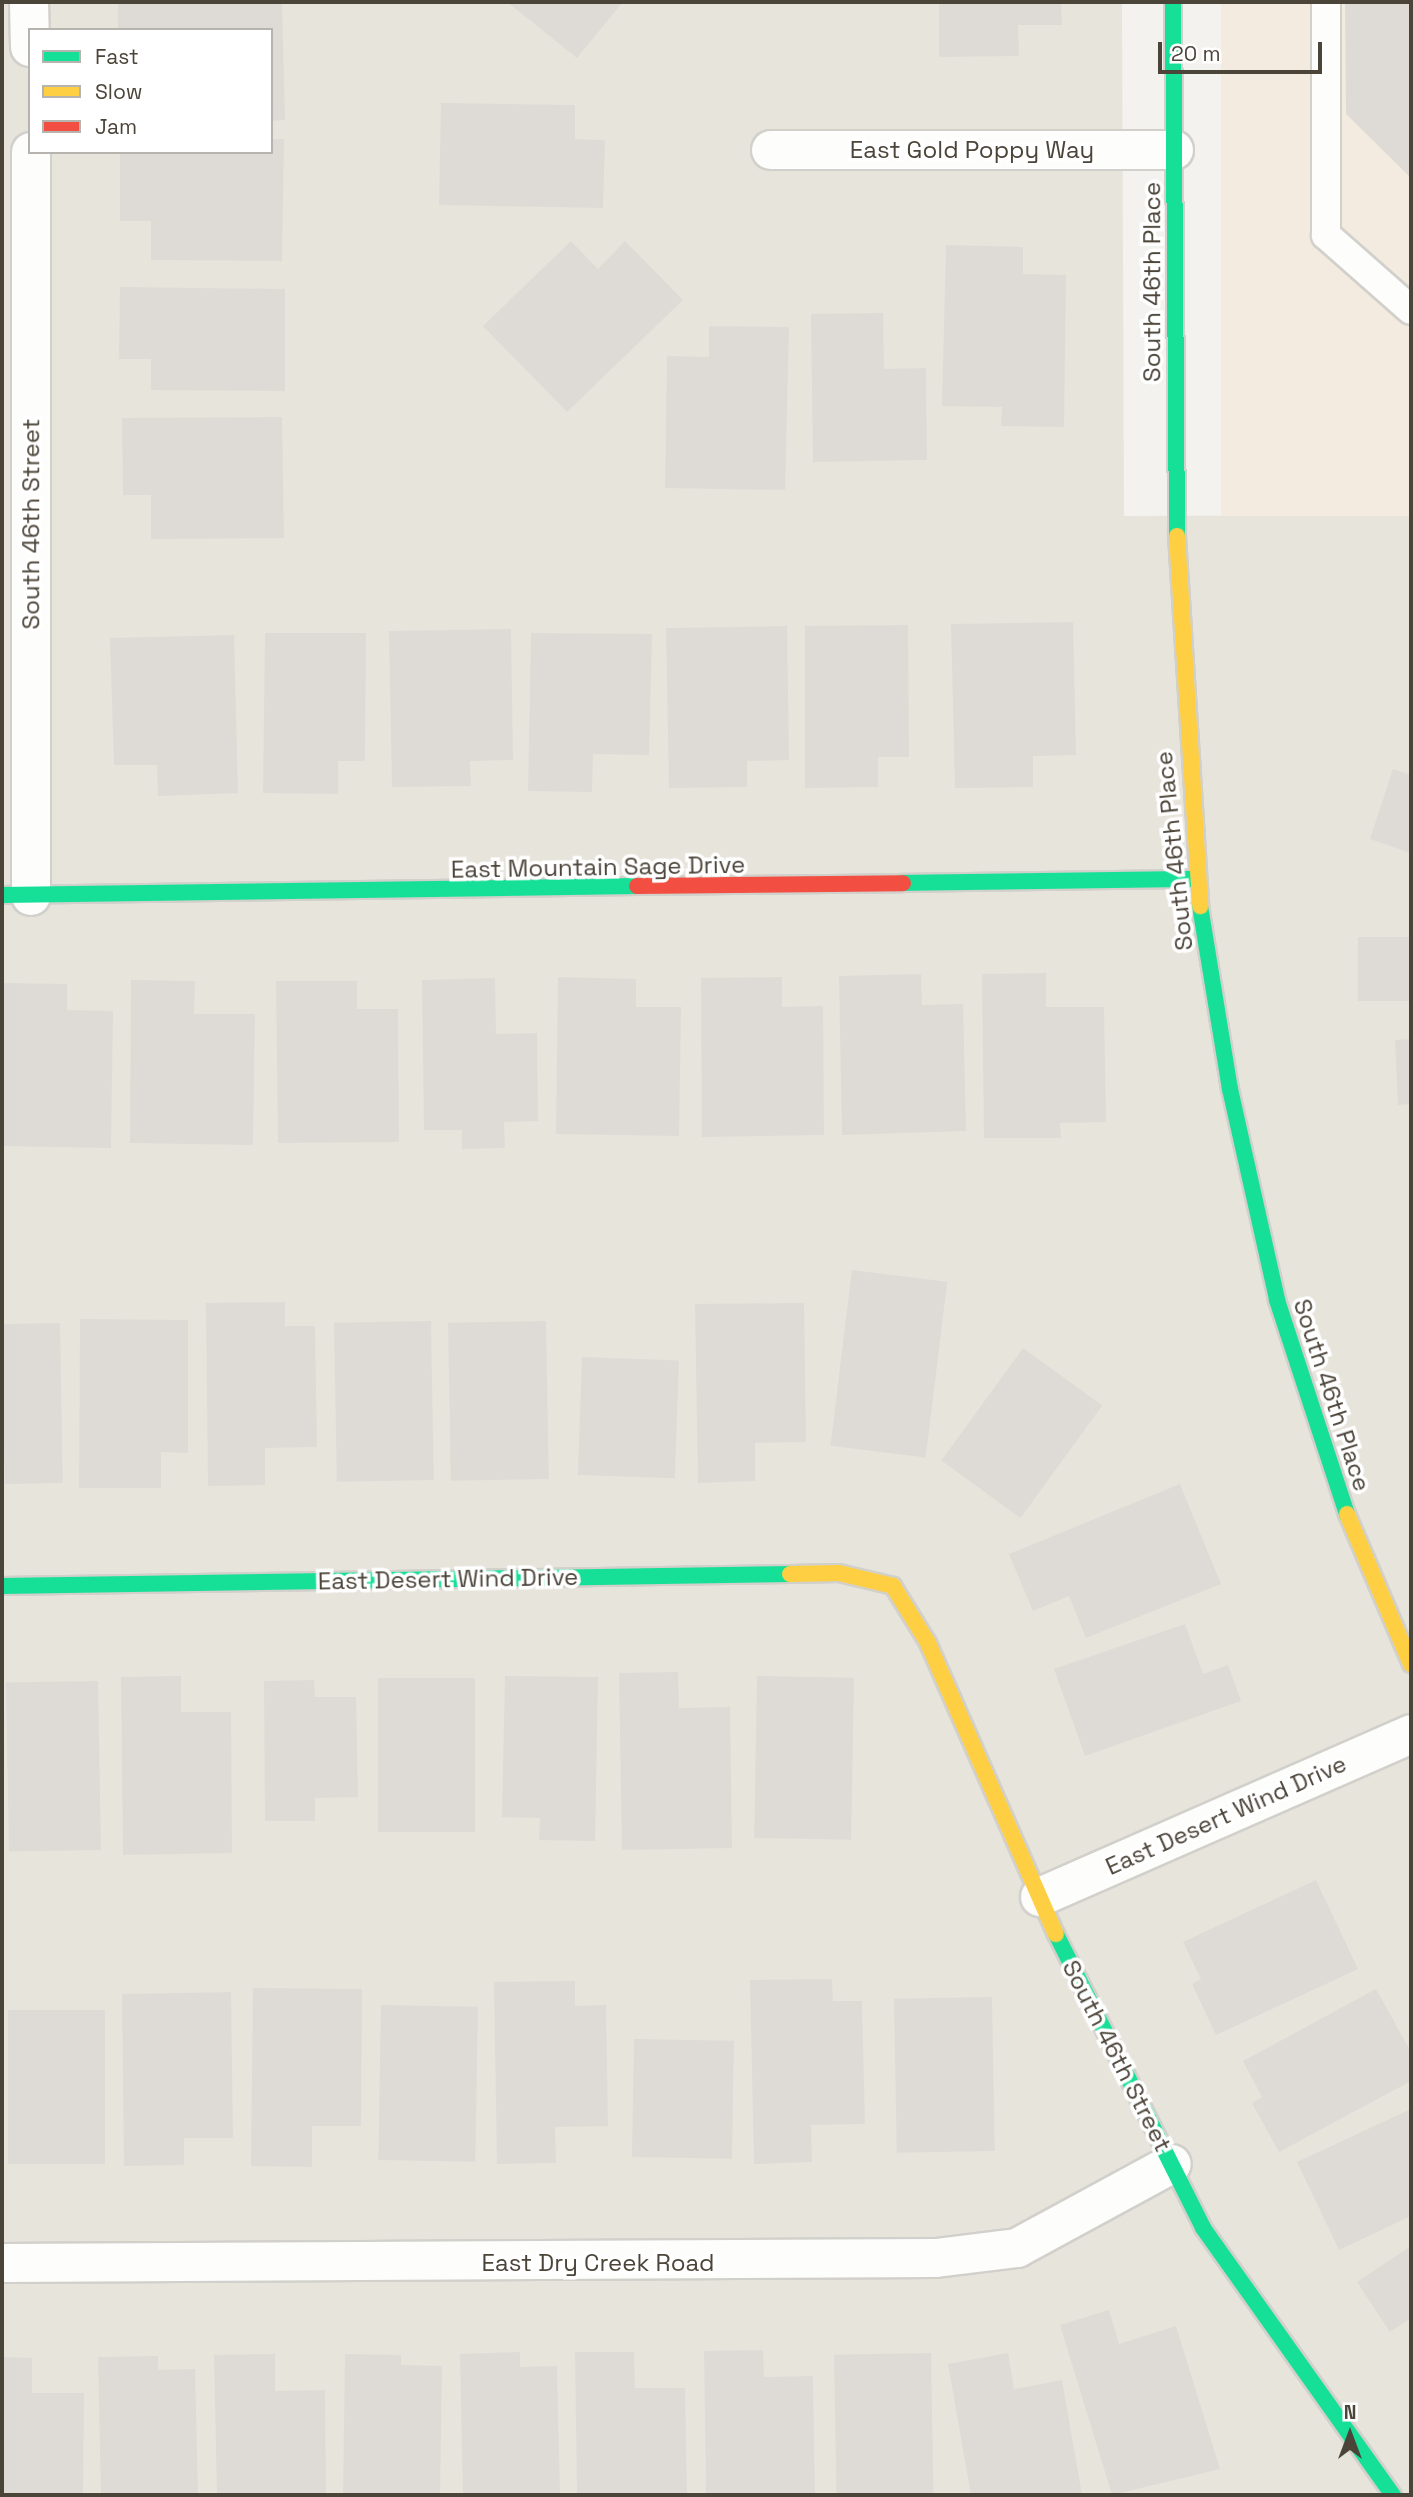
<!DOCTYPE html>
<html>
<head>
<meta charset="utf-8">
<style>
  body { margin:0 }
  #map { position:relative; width:1413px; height:2497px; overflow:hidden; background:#f4f2ee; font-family:"Space Grotesk",sans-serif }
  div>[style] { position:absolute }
  .residential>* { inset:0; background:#e7e4dc }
  .commercial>* { inset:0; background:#f3ebdf; transform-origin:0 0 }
  .building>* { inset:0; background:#dedbd6; transform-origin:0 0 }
  .roads { filter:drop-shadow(2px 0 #d2d0cb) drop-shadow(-2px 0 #d2d0cb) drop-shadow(0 2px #d2d0cb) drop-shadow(0 -2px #d2d0cb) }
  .lane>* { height:28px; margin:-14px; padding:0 14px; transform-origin:14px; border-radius:14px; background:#fdfdfc }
  .street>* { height:38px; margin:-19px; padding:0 19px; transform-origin:19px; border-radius:19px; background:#fdfdfc }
  .fast>* { height:16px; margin:-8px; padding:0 8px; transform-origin:8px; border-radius:8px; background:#16e098 }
  .slow>* { height:16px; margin:-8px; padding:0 8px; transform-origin:8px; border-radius:8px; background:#ffcf43 }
  .jam>* { height:16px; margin:-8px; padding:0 8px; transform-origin:8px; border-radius:8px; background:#f24e42 }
  span { translate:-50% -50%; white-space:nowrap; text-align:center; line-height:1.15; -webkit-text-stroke:7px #fff; paint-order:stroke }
  .street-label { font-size:24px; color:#4b4439 }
  .frame { position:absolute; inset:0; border:4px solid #4b4439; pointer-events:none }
  .legend { position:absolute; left:28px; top:28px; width:245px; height:126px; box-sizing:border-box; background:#fff; border:2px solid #b7b4b0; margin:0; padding:9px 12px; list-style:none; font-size:21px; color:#4b4439 }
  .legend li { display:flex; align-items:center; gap:14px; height:35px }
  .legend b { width:35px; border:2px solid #b7b4b0 }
  .north { position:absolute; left:1315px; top:2399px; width:70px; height:70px; -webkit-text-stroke:5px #fff; paint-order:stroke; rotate:0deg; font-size:19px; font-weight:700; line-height:28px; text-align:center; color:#4b4439 }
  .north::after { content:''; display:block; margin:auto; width:24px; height:32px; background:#4b4439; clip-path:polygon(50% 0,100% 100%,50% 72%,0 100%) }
  .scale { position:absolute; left:1158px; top:42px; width:164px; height:32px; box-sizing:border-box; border:4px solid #4b4439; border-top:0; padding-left:9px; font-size:21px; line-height:24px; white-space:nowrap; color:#4b4439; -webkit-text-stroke:5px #fff; paint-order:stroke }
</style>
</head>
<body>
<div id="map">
  <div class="residential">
    <div style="clip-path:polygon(evenodd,2px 2px,1122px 2px,1124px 516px,1411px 515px,1411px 2495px,2px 2495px,2px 2px,30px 30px,271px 30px,271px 152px,30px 152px,30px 30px)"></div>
  </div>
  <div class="commercial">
    <div style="left:1221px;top:2px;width:190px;height:514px"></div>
  </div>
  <div class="building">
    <div style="clip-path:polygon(118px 2px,282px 2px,285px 120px,271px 121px,271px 30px,118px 30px)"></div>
    <div style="clip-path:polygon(507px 2px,623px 2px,577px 58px)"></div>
    <div style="clip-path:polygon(939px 2px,1061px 2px,1062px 25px,1018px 25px,1019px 56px,939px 57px)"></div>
    <div style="clip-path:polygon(1345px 2px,1411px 2px,1411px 178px,1346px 114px)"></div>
    <div style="clip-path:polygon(441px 103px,575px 105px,575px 139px,605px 140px,603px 208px,439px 205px)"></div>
    <div style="clip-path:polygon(271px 139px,284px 139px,282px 261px,151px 260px,151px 221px,120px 221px,120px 152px,271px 152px)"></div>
    <div style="clip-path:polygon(571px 241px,598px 269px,625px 241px,683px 300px,567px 412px,483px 326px)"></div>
    <div style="clip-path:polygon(946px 245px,1023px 247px,1023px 274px,1066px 275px,1064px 427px,1001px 426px,1002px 407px,942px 406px)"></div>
    <div style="clip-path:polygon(120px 287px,285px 289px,285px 391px,151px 390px,151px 359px,119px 359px)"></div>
    <div style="clip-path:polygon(883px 313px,884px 369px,926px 368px,927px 460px,813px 462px,811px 314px)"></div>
    <div style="clip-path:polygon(709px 326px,789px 327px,785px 490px,665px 488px,667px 356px,709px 357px)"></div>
    <div style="clip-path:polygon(282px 417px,284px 538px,151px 539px,151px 495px,123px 495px,122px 418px)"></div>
    <div style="clip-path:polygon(1073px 622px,1076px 755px,1033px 756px,1033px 787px,955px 788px,951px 624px)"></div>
    <div style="clip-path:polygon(908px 625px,909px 757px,878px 757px,878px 787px,805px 788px,805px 626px)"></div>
    <div style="clip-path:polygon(787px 626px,789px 760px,747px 761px,747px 787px,669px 788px,666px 628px)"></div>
    <div style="clip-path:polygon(511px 629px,513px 760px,470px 761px,471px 786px,392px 787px,389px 631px)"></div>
    <div style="clip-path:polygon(265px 633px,366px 633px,365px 761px,338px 761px,338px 794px,263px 793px)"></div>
    <div style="clip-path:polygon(531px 633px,652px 634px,649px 755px,593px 754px,592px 792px,528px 791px)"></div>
    <div style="clip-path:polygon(234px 635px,238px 793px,158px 796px,157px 765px,114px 765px,110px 638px)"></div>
    <div style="clip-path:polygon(1393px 769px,1411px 775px,1411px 853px,1370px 839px)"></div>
    <div style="left:1411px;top:937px;width:64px;height:53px;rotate:90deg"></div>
    <div style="clip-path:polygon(1046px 973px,1046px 1007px,1104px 1007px,1106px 1122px,1060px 1123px,1061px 1138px,984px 1138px,982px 974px)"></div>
    <div style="clip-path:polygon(921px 974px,922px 1005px,963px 1004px,966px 1131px,842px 1135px,839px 976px)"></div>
    <div style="clip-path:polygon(558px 977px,636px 979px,636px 1007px,681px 1007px,679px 1136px,556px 1134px)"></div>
    <div style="clip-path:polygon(782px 977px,782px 1007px,823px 1006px,824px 1135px,702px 1137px,701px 978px)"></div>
    <div style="clip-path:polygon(495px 978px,496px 1034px,537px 1033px,538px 1121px,504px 1122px,505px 1148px,462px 1149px,462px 1130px,424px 1130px,422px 980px)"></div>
    <div style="clip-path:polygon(131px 980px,195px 981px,194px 1014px,255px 1014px,253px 1145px,130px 1143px)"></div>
    <div style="clip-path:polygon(276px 981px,357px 981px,357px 1009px,398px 1009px,399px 1142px,278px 1143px)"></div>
    <div style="clip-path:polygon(2px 983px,67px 984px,67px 1010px,113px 1011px,111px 1148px,2px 1146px)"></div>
    <div style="clip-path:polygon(1411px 1039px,1411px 1104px,1398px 1105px,1395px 1040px)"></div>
    <div style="left:852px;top:1270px;width:96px;height:177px;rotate:7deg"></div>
    <div style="clip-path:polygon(285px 1302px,285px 1326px,315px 1326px,317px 1447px,265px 1448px,265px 1485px,208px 1486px,206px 1303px)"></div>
    <div style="clip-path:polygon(804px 1303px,806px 1442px,755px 1443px,755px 1481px,698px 1483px,695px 1304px)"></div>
    <div style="clip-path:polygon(80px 1319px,188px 1320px,188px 1453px,161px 1452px,161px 1488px,79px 1488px)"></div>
    <div style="left:431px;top:1321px;width:159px;height:97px;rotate:89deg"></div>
    <div style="left:546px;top:1321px;width:158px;height:98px;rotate:89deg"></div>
    <div style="left:60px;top:1323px;width:160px;height:58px;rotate:89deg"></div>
    <div style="left:1023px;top:1348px;width:98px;height:139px;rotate:36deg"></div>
    <div style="left:582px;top:1357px;width:97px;height:118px;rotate:2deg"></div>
    <div style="clip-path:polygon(1180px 1484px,1221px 1584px,1086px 1638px,1069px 1596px,1033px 1611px,1009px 1554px)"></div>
    <div style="clip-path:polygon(1185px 1624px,1203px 1674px,1228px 1665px,1241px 1701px,1085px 1756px,1054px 1669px)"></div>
    <div style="clip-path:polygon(678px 1672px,679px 1708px,730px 1707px,732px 1848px,622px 1850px,619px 1673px)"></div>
    <div style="clip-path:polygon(181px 1676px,181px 1712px,231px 1712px,232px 1853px,123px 1855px,121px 1677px)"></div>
    <div style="clip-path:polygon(505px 1676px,598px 1677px,595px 1841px,539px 1840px,540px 1818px,502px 1817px)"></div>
    <div style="left:757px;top:1676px;width:97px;height:162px;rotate:1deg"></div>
    <div style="left:475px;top:1678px;width:154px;height:97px;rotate:90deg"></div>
    <div style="clip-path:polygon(314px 1680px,315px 1697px,356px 1697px,358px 1797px,315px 1798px,315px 1821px,265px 1821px,264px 1681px)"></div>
    <div style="left:98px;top:1681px;width:169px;height:92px;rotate:89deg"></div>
    <div style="clip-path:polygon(1316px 1880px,1358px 1969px,1216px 2035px,1192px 1984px,1201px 1979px,1183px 1942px)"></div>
    <div style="clip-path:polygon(832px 1979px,833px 2001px,862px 2001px,865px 2124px,811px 2125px,812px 2162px,754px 2164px,750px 1980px)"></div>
    <div style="clip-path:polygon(575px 1981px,575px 2006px,606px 2005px,608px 2126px,555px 2127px,556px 2163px,497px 2164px,494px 1982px)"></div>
    <div style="clip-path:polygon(253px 1988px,362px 1989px,361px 2126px,312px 2126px,312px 2167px,251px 2166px)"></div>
    <div style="clip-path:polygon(1376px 1989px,1411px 2052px,1411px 2081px,1279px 2152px,1252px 2103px,1262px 2097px,1243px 2061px)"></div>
    <div style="clip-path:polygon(231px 1992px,233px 2138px,184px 2138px,184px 2165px,124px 2166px,122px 1994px)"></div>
    <div style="left:992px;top:1997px;width:154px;height:98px;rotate:89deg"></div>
    <div style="left:381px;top:2005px;width:97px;height:155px;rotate:1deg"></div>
    <div style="left:8px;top:2010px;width:97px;height:154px"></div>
    <div style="left:634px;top:2039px;width:100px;height:118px;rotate:1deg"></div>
    <div style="clip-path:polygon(1411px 2109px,1411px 2216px,1339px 2250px,1297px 2162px)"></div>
    <div style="clip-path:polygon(1411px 2246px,1411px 2318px,1390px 2332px,1357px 2282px)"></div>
    <div style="clip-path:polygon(1109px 2310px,1119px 2344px,1176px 2326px,1220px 2469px,1112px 2495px,1060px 2325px)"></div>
    <div style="clip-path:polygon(763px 2350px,764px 2377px,813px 2376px,815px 2495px,706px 2495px,704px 2351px)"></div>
    <div style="clip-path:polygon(520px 2352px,520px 2367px,557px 2366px,560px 2495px,463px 2495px,460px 2354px)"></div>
    <div style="clip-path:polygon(575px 2352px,634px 2352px,635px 2388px,685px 2388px,687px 2495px,577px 2495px)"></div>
    <div style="left:931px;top:2353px;width:142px;height:97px;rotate:89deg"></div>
    <div style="clip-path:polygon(1008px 2353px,1014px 2389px,1062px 2380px,1082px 2495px,971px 2495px,948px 2364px)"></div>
    <div style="clip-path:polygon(275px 2354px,275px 2391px,325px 2390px,326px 2495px,217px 2495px,214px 2355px)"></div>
    <div style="clip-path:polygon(345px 2354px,401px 2355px,401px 2365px,442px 2366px,440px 2495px,343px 2495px)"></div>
    <div style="clip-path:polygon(158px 2356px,158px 2370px,195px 2369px,198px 2495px,101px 2495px,98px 2357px)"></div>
    <div style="clip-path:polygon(2px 2357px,32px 2358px,32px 2393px,84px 2393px,83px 2495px,2px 2495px)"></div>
  </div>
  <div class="roads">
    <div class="lane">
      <div style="left:1326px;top:2px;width:233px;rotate:90deg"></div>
      <div style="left:1326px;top:235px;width:113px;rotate:41.4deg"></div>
    </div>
    <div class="street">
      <div style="left:29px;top:2px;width:45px;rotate:88.7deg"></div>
      <div style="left:771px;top:150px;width:403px"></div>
      <div style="left:31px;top:152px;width:744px;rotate:90deg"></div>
      <div style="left:1040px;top:1897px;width:405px;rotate:-23.7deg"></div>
      <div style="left:2px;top:2263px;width:934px;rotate:-0.31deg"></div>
      <div style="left:936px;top:2258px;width:82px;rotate:-7deg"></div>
      <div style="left:1017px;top:2248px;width:176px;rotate:-28.5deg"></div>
    </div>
    <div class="fast">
      <div style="left:1173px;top:2px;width:534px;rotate:89.57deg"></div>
      <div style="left:903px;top:883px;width:293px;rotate:-0.8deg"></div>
      <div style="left:2px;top:895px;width:635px;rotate:-0.81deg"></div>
      <div style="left:1200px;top:906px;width:185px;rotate:80.7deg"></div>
      <div style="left:1230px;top:1089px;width:216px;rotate:77.4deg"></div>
      <div style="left:1277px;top:1300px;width:225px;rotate:71.9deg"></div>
      <div style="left:2px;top:1586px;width:788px;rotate:-0.87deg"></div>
      <div style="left:1056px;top:1934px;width:329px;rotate:63.4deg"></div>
      <div style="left:1203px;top:2228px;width:328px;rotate:54.6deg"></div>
    </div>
    <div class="slow">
      <div style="left:1177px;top:536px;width:371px;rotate:86.4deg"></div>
      <div style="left:1347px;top:1514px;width:163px;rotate:66.9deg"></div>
      <div style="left:790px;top:1574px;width:49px;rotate:-1.2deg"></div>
      <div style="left:839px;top:1573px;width:56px;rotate:13.5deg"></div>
      <div style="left:893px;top:1586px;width:67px;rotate:58.4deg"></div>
      <div style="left:928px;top:1643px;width:318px;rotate:66.3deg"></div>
    </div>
    <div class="jam">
      <div style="left:637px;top:886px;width:266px;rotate:-0.6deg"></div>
    </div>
  </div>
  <div class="street-label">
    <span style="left:972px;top:150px">East Gold Poppy Way</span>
    <span style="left:1152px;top:282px;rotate:-90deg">South 46th Place</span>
    <span style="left:31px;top:524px;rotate:-90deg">South 46th Street</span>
    <span style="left:1174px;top:851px;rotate:-96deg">South 46th Place</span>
    <span style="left:598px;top:867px;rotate:-1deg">East Mountain Sage Drive</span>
    <span style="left:1332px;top:1395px;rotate:72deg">South 46th Place</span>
    <span style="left:448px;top:1579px;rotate:-1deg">East Desert Wind Drive</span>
    <span style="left:1226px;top:1815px;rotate:-24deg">East Desert Wind Drive</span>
    <span style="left:1117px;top:2056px;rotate:63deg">South 46th Street</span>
    <span style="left:598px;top:2263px">East Dry Creek Road</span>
  </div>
  <div class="frame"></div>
  <ul class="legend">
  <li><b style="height:9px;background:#16e098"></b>Fast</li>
  <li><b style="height:9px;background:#ffcf43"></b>Slow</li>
  <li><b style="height:9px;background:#f24e42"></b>Jam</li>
  </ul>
  <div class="north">N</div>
  <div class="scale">20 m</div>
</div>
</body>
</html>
